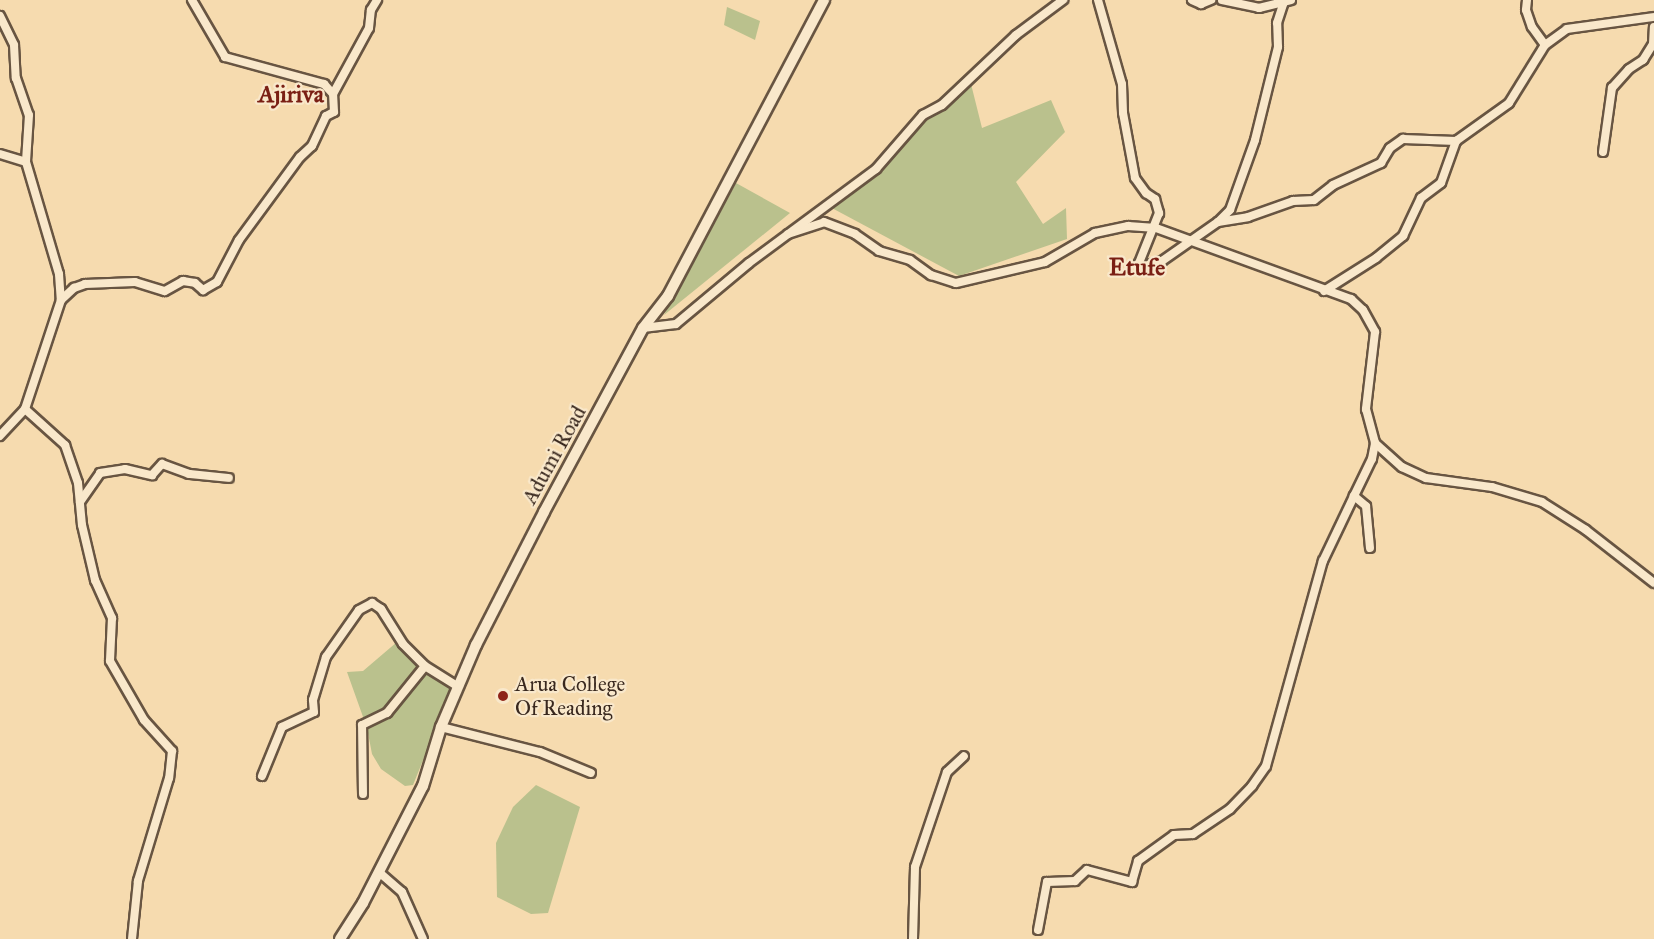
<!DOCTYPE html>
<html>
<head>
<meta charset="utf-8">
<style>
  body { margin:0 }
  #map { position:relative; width:1654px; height:939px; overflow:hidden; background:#f6dbaf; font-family:"IM FELL Great Primer",serif }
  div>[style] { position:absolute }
  .green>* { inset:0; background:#bac18d }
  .roads { filter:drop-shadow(2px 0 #685542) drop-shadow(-2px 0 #685542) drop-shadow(0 2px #685542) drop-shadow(0 -2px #685542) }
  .street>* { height:8px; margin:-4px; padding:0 4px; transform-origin:4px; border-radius:4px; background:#f9e8cb }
  .secondary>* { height:10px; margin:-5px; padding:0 5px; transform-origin:5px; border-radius:5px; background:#f9e8cb }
  .dots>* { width:16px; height:16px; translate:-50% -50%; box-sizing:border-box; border:3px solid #f9e8cb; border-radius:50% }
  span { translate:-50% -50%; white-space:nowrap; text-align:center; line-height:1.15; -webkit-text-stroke:4.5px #f9e8cb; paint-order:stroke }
  .street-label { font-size:21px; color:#39281e }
  .poi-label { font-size:21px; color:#39281e }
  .left { translate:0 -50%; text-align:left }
  .quarter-label { font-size:24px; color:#7a1f14; font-weight:700 }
</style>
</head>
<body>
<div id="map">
  <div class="green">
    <div style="clip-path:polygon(727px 7px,760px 21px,755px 40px,724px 25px)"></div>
    <div style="clip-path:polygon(970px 80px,982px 128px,1051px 100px,1065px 132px,1016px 182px,1043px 224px,1066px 208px,1067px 239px,959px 276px,830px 207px)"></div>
    <div style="clip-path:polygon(736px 183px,790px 213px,664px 315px)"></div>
    <div style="clip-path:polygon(397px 642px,405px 643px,417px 663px,439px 670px,450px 681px,452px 689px,413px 785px,405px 786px,381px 769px,372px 754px,367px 728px,347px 672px,363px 671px)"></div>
    <div style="clip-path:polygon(536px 785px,580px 807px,548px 913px,531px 914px,497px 897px,496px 843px,513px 807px)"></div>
  </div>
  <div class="roads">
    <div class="street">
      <div style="left:192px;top:0;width:66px;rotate:59.9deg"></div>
      <div style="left:225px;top:57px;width:103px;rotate:15.3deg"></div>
      <div style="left:324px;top:84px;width:13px;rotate:48deg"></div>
      <div style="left:1098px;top:0;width:87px;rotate:74.1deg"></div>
      <div style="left:1122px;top:84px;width:29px;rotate:88deg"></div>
      <div style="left:1123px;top:113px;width:66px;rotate:79.5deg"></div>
      <div style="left:1135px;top:178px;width:19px;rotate:54deg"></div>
      <div style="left:1146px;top:193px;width:11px;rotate:34deg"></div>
      <div style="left:1155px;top:199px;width:15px;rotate:74deg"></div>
      <div style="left:1159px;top:213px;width:54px;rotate:111.8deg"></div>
      <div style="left:1139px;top:263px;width:4px;rotate:63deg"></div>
      <div style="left:1141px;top:267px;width:22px;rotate:-16deg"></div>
      <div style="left:1162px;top:261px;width:68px;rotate:-34.9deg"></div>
      <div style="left:1218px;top:222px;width:30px;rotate:-9deg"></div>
      <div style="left:1248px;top:217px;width:48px;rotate:-19.6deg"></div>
      <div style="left:1293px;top:201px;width:21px;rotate:-3deg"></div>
      <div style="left:1314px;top:200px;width:24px;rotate:-38deg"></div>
      <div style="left:1333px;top:185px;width:53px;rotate:-24.6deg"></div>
      <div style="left:1381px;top:163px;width:17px;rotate:-59deg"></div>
      <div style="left:1390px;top:148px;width:16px;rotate:-35deg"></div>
      <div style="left:1403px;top:139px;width:53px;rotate:2.2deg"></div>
      <div style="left:1192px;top:0;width:10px;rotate:24deg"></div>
      <div style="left:1201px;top:4px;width:11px;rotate:-22deg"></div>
      <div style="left:1222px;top:0;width:38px;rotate:12deg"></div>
      <div style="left:1259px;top:8px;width:33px;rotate:-14deg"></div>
      <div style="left:1527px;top:0;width:10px;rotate:96deg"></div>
      <div style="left:1526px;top:10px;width:18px;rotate:71deg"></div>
      <div style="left:1532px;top:27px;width:22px;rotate:54deg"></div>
      <div style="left:0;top:16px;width:32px;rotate:64deg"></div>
      <div style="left:14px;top:45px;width:33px;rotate:87deg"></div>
      <div style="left:16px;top:78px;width:39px;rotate:71deg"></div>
      <div style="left:29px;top:115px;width:47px;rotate:93.7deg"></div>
      <div style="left:26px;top:162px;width:117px;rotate:73.6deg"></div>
      <div style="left:59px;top:274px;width:26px;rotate:86deg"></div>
      <div style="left:61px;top:300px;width:115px;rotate:108.3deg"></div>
      <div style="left:25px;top:409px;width:37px;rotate:133deg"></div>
      <div style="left:1603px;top:152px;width:65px;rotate:-82deg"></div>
      <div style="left:1612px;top:88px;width:25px;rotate:-48deg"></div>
      <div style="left:1629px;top:69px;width:17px;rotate:-33deg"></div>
      <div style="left:1643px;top:60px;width:19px;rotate:-58deg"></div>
      <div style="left:1653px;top:44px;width:17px;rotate:-87deg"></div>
      <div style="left:0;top:154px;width:27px;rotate:17deg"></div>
      <div style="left:1218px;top:222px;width:17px;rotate:-45deg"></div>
      <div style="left:1230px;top:210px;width:74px;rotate:-70.3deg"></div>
      <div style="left:1255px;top:140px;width:96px;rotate:-76.1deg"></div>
      <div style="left:1278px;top:47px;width:24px;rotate:-92deg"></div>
      <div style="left:1277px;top:23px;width:20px;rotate:-72deg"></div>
      <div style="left:1283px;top:4px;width:5px;rotate:-127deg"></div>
      <div style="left:788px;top:234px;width:38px;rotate:-18deg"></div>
      <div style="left:824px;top:222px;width:33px;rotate:21deg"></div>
      <div style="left:855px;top:234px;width:29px;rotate:35deg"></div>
      <div style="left:879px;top:251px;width:32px;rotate:16deg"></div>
      <div style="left:910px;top:260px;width:26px;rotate:36deg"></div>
      <div style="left:931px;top:275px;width:26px;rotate:18deg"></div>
      <div style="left:956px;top:283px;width:91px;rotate:-13.3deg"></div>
      <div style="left:1045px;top:262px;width:58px;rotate:-30.1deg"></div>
      <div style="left:1095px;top:233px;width:34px;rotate:-12deg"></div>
      <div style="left:1128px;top:226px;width:28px;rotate:4deg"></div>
      <div style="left:1156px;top:228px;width:208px;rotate:20deg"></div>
      <div style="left:1351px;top:299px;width:16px;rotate:43deg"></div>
      <div style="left:1363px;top:310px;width:25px;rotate:61deg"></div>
      <div style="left:1375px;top:332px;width:78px;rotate:96.7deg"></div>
      <div style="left:1366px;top:409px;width:35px;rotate:75deg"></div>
      <div style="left:1375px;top:443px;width:36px;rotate:42deg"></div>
      <div style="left:1402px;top:467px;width:26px;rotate:25deg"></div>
      <div style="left:1426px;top:478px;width:67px;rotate:7.8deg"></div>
      <div style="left:1492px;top:487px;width:52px;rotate:16.7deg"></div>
      <div style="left:1542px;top:502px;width:52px;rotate:32.5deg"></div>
      <div style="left:1586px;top:530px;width:86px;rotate:37.9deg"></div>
      <div style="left:1324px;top:291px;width:62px;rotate:-32.4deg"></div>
      <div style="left:1376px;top:258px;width:35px;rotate:-39deg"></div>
      <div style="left:1403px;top:236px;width:42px;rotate:-64.7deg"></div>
      <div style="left:1421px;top:198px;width:25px;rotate:-37deg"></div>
      <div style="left:1441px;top:183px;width:45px;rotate:-70.3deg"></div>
      <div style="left:1456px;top:141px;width:65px;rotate:-35.6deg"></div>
      <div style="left:1509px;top:103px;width:68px;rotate:-58.2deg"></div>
      <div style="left:1545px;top:45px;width:27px;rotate:-36deg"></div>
      <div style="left:1567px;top:29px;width:88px;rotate:-7.9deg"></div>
      <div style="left:61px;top:300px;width:18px;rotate:-43deg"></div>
      <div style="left:74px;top:288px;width:12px;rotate:-20deg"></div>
      <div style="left:85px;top:284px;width:50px;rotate:-2.3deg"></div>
      <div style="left:135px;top:282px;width:31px;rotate:17deg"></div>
      <div style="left:165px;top:291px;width:21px;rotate:-29deg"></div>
      <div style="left:183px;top:281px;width:12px;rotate:9deg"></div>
      <div style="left:195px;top:283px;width:11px;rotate:41deg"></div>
      <div style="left:203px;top:290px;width:16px;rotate:-30deg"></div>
      <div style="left:217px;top:282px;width:47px;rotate:-62.4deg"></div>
      <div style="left:239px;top:240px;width:103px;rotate:-53.7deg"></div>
      <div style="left:300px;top:157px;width:16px;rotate:-43deg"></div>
      <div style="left:312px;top:146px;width:33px;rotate:-65deg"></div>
      <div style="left:326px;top:116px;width:9px;rotate:-27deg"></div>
      <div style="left:334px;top:112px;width:18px;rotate:-93deg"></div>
      <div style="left:333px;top:94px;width:75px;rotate:-61.4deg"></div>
      <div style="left:369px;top:28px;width:18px;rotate:-84deg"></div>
      <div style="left:371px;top:10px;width:12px;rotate:-59deg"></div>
      <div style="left:643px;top:328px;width:33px;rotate:-7deg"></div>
      <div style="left:676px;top:324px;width:95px;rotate:-39.9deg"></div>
      <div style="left:749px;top:263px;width:158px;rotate:-36.5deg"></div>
      <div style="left:876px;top:169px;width:72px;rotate:-49deg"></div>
      <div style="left:923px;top:115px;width:21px;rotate:-28deg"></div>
      <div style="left:942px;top:105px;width:102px;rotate:-43.4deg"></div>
      <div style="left:1016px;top:35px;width:59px;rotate:-36.7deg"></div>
      <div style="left:25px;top:409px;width:54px;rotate:42deg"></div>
      <div style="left:65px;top:445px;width:40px;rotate:71.1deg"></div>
      <div style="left:78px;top:483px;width:42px;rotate:84.6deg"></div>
      <div style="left:82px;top:525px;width:57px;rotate:76.7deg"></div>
      <div style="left:95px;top:580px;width:42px;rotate:65.9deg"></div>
      <div style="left:112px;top:618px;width:43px;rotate:92.7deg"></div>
      <div style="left:110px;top:661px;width:68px;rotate:60deg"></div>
      <div style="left:144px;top:720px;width:42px;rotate:47.9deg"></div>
      <div style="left:172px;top:751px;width:27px;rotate:96deg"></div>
      <div style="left:169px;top:778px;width:108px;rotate:106.8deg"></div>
      <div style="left:138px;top:881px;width:58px;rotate:95.9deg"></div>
      <div style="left:80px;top:502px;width:35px;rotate:-55deg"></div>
      <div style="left:100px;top:473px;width:25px;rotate:-9deg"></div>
      <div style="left:125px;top:469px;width:28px;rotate:13deg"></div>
      <div style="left:152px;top:475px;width:15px;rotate:-48deg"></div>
      <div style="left:162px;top:464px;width:29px;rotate:20deg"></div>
      <div style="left:189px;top:474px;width:40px;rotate:5.7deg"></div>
      <div style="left:1370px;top:548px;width:42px;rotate:-95.4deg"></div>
      <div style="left:1366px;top:506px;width:16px;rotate:-140deg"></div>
      <div style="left:1354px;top:496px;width:41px;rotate:-64.1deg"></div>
      <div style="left:1372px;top:459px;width:16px;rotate:-79deg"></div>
      <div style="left:441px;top:727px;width:102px;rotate:14.2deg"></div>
      <div style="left:540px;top:752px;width:55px;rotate:22.4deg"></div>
      <div style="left:262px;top:776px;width:53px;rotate:-67.8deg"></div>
      <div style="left:282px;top:727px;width:35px;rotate:-25deg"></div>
      <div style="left:314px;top:712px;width:12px;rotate:-95deg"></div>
      <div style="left:313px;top:700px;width:45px;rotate:-73.2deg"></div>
      <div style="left:326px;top:657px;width:57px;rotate:-54.9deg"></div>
      <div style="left:359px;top:610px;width:15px;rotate:-28deg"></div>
      <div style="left:372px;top:603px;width:11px;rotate:34deg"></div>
      <div style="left:381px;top:609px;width:41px;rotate:57.8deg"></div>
      <div style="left:403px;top:644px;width:31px;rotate:45deg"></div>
      <div style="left:425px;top:666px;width:39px;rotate:32deg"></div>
      <div style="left:363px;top:794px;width:69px;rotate:-90.8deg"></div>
      <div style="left:362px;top:725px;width:28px;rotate:-26deg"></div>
      <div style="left:387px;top:713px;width:60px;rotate:-51deg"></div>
      <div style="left:380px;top:873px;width:29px;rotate:41deg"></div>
      <div style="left:402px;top:892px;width:51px;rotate:65.9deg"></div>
      <div style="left:1038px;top:930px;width:49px;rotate:-79.4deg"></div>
      <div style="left:1047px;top:882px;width:28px;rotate:-2deg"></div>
      <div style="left:1075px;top:881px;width:16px;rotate:-43deg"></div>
      <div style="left:1087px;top:870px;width:47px;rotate:14.9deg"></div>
      <div style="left:1132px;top:882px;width:22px;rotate:-74deg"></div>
      <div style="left:1138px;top:861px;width:44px;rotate:-35.8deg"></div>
      <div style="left:1174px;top:835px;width:19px;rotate:-3deg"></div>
      <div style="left:1193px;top:834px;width:45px;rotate:-34deg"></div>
      <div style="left:1230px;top:809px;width:32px;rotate:-46deg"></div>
      <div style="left:1252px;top:786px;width:24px;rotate:-55deg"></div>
      <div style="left:1266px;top:766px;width:213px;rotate:-74.5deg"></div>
      <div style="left:1323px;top:561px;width:72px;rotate:-64.5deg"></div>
      <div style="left:913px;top:939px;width:72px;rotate:-88.4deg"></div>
      <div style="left:915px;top:867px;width:100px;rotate:-71.4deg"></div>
      <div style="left:947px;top:772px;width:23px;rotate:-43deg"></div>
    </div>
    <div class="secondary">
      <div style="left:340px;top:939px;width:43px;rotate:-57.4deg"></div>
      <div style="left:363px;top:903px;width:131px;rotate:-62.9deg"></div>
      <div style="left:423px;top:786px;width:62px;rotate:-73deg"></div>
      <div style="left:441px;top:727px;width:89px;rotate:-66.9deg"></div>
      <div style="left:476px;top:645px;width:149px;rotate:-62.9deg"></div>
      <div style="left:544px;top:512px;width:209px;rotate:-61.7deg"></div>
      <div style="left:643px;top:328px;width:41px;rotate:-52deg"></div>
      <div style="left:668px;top:296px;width:335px;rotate:-62.2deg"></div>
    </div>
  </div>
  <div class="dots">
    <div style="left:503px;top:696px;background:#8f2418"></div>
  </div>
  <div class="street-label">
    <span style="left:554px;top:455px;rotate:-61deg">Adumi Road</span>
  </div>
  <div class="poi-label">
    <span class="left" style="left:515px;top:696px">Arua College<br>Of Reading</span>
  </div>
  <div class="quarter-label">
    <span style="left:291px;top:95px">Ajiriva</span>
    <span style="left:1137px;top:268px">Etufe</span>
  </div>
</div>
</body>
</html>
